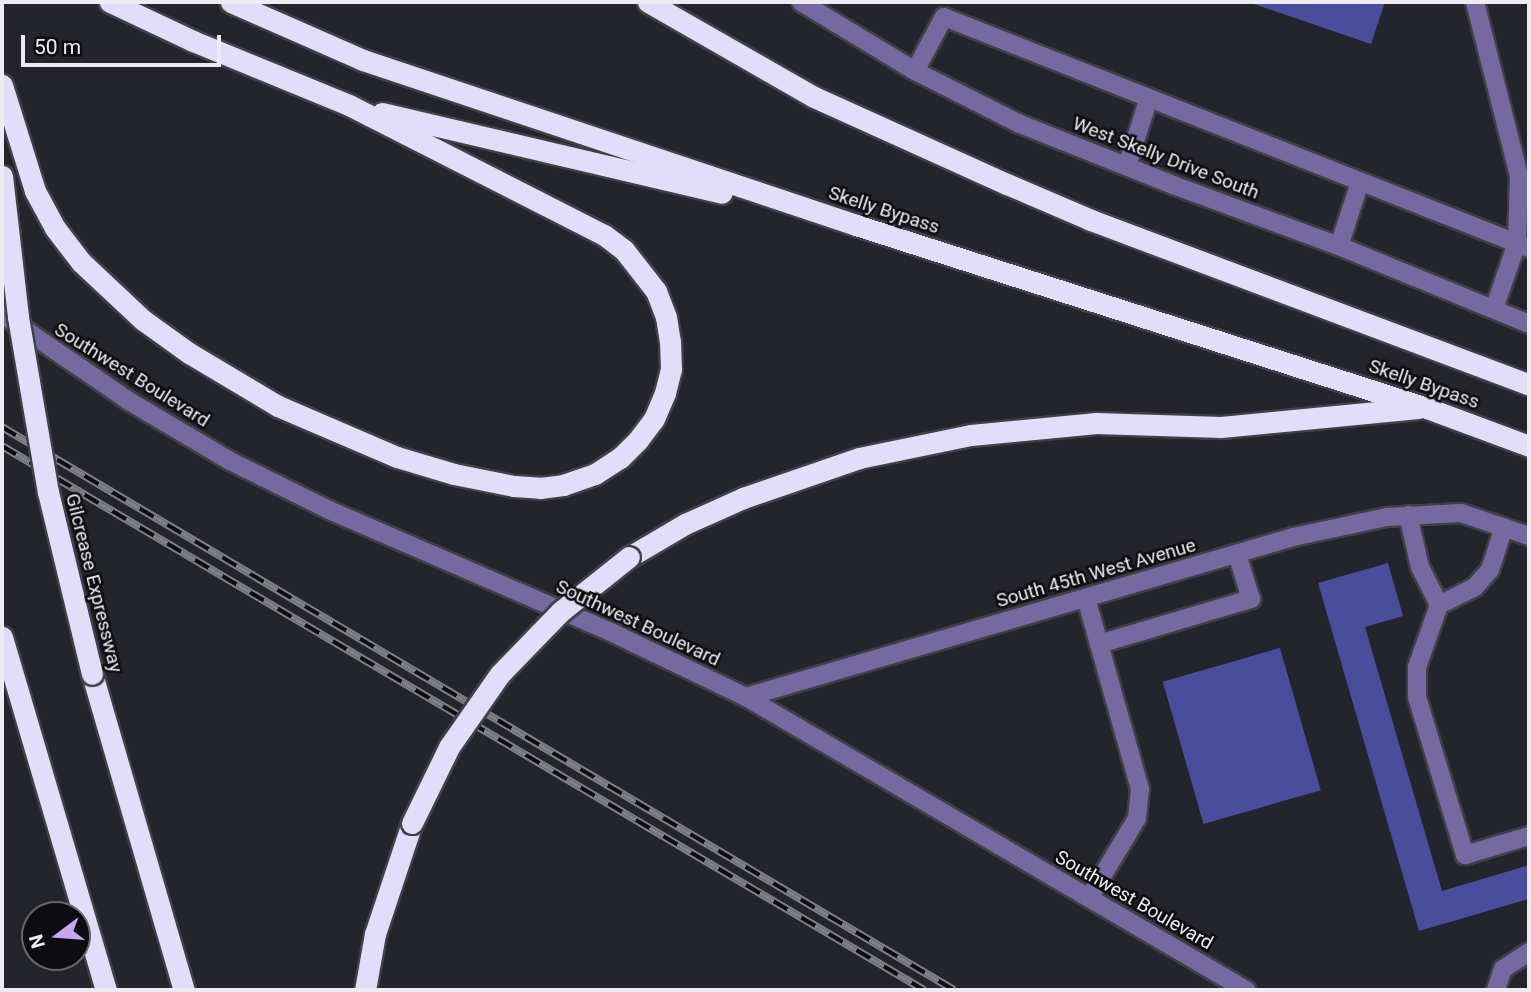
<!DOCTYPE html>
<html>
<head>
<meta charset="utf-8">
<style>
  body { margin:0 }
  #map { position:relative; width:1531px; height:992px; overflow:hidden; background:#23242c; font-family:Roboto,sans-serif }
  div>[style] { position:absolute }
  .building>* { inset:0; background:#4a4d9c; transform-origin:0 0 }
  .roads { filter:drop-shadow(2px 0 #3f4048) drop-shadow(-2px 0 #3f4048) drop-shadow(0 2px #3f4048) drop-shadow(0 -2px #3f4048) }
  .minor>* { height:18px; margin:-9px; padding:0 9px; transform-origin:9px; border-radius:9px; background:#75699f }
  .highway>* { height:21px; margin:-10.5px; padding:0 10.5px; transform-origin:10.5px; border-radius:10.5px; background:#e2ddf8 }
  .rail>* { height:8px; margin-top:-4px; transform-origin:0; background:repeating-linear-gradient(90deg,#0d0d11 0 16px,#7e7f86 0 32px); box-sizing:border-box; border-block:2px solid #7e7f86 }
  .bridges { filter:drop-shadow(2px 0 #3f4048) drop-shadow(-2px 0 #3f4048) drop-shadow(0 2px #3f4048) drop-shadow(0 -2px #3f4048) }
  .highway-bridge>* { height:21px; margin:-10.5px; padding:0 10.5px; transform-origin:10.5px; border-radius:10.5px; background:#e2ddf8 }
  span { translate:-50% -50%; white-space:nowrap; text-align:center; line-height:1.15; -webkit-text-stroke:5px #0d0d11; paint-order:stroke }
  .street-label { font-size:19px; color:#ececf2 }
  .frame { position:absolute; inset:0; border:4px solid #ececf2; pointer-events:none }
  .north { position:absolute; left:21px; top:901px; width:70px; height:70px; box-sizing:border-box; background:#0d0d11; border:2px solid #66666b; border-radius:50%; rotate:254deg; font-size:19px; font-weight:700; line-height:28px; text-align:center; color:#ececf2 }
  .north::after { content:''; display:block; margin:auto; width:24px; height:32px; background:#c5a7f1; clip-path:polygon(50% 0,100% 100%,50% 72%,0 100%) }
  .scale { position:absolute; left:21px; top:35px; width:200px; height:32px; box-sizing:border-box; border:4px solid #ececf2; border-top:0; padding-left:9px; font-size:21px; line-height:24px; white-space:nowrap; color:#ececf2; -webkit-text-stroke:5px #0d0d11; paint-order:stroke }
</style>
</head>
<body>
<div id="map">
  <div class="building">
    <div style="clip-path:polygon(1248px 2px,1385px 2px,1371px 44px)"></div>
    <div style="clip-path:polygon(1388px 563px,1403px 616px,1365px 627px,1442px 891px,1529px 865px,1529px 899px,1419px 931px,1318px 583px)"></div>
    <div style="left:1280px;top:648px;width:148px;height:122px;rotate:74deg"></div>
  </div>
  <div class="roads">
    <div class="minor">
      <div style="left:801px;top:2px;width:133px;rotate:31.2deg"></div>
      <div style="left:915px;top:71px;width:118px;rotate:26.8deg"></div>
      <div style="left:1020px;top:124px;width:165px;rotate:21.7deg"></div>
      <div style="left:1173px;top:185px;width:177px;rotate:20.2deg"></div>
      <div style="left:1339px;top:246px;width:205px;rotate:22.3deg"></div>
      <div style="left:1475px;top:2px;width:179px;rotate:75.8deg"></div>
      <div style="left:1519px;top:176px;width:67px;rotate:91.7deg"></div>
      <div style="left:1517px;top:243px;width:70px;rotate:109.2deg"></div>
      <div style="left:915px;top:71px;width:61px;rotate:-61.8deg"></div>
      <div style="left:944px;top:17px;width:629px;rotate:21.55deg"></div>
      <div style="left:1127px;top:166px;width:71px;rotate:-72.1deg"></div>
      <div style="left:1339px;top:246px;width:67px;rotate:-71.8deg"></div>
      <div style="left:2px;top:314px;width:154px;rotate:34.4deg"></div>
      <div style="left:129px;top:401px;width:117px;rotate:30.7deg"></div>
      <div style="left:230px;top:461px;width:110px;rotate:26.3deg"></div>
      <div style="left:329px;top:510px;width:309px;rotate:23.4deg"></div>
      <div style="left:613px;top:633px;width:148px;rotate:25.7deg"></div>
      <div style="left:746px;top:697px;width:580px;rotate:30.37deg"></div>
      <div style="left:1408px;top:515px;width:53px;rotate:77deg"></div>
      <div style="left:1420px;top:567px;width:42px;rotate:63.4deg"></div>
      <div style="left:1439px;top:605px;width:40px;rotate:-26.6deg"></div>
      <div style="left:1475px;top:587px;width:23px;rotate:-49deg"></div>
      <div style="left:1490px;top:570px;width:45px;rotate:-72deg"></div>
      <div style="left:1086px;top:598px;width:48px;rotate:74.2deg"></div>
      <div style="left:1099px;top:644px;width:159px;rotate:-16.5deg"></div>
      <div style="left:1251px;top:599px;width:47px;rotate:-107.3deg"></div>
      <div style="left:1439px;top:605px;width:66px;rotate:109.5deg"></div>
      <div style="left:1417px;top:667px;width:30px;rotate:90deg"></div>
      <div style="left:1417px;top:697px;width:165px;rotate:73.1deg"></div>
      <div style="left:1465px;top:855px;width:67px;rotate:-16.5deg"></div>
      <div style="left:746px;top:697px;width:570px;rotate:-16.3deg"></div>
      <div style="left:1293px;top:537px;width:96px;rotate:-12deg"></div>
      <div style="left:1387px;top:517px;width:74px;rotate:-3.1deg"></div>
      <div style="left:1461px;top:513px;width:72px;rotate:18.7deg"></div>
      <div style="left:1089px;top:898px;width:93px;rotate:-59deg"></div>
      <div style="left:1137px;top:818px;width:29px;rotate:-84deg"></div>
      <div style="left:1140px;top:789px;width:151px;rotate:-105.8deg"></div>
      <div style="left:1496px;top:990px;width:22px;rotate:-72deg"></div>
      <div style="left:1503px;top:969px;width:31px;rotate:-33deg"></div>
    </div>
    <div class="highway">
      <div style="left:231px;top:2px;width:144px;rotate:23.7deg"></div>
      <div style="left:363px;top:60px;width:520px;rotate:18.5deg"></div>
      <div style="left:856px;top:225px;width:600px;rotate:17.77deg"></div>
      <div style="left:1427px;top:408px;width:109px;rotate:20.4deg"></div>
      <div style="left:648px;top:2px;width:191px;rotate:29.8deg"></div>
      <div style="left:814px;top:97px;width:212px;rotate:24.3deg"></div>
      <div style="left:1007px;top:184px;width:91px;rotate:23.2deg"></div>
      <div style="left:1091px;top:220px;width:468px;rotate:20.6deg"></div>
      <div style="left:2px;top:85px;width:111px;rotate:72.7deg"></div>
      <div style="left:35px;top:191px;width:42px;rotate:61.6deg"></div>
      <div style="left:55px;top:228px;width:43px;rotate:52.6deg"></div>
      <div style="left:81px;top:262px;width:85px;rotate:43.1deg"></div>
      <div style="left:143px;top:320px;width:57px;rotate:35.7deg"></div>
      <div style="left:189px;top:353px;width:104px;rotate:30.8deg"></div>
      <div style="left:278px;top:406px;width:129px;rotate:23.2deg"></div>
      <div style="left:397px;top:457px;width:59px;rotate:16.6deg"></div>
      <div style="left:454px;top:474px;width:61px;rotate:11.3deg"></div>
      <div style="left:514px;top:486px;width:26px;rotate:4deg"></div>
      <div style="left:540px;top:488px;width:23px;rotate:-7deg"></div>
      <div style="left:563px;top:485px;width:34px;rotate:-19deg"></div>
      <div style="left:595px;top:474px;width:30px;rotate:-33deg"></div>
      <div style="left:620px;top:458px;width:25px;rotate:-45deg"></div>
      <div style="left:638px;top:440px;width:26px;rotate:-53deg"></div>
      <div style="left:654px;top:419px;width:28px;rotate:-67deg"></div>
      <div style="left:665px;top:393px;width:25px;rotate:-76deg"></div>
      <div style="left:671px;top:369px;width:27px;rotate:-92deg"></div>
      <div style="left:670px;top:342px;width:25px;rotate:-99deg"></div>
      <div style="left:666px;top:317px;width:28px;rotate:-111deg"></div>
      <div style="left:656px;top:291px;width:52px;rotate:-128deg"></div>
      <div style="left:624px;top:250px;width:25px;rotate:-143deg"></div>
      <div style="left:604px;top:235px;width:286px;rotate:-153deg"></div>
      <div style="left:349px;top:105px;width:169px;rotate:-157.7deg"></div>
      <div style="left:193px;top:41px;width:92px;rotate:-154.8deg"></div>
      <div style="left:382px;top:113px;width:349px;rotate:13.2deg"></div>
      <div style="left:629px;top:557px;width:65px;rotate:-30.5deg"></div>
      <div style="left:685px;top:524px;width:64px;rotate:-24.1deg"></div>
      <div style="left:743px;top:498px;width:123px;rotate:-19deg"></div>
      <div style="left:859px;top:458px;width:114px;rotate:-11.6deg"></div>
      <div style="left:971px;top:435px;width:126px;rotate:-5.5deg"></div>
      <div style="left:1096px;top:423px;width:125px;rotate:1.8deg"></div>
      <div style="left:1221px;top:427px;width:198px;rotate:-5.5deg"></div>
      <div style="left:2px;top:637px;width:368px;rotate:73.6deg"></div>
      <div style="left:92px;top:674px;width:329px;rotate:73.8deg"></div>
      <div style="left:365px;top:990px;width:57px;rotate:-79.9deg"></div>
      <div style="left:375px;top:934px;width:117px;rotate:-71.6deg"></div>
    </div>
  </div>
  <div class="rail">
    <div style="left:2px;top:427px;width:1106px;rotate:30.6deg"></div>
    <div style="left:2px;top:446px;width:1071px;rotate:30.54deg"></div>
  </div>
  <div class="bridges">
    <div class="highway-bridge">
      <div style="left:2px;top:176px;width:142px;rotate:83.5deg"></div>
      <div style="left:18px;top:317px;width:178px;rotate:80.3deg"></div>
      <div style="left:48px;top:492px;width:187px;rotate:76.4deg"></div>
      <div style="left:412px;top:823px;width:85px;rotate:-64deg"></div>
      <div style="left:449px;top:747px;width:89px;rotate:-55.1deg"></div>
      <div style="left:500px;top:674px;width:86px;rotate:-45.9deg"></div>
      <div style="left:560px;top:612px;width:88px;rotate:-38.6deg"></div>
    </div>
  </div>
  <div class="street-label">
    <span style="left:1166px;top:158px;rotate:21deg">West Skelly Drive South</span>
    <span style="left:884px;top:210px;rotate:18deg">Skelly Bypass</span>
    <span style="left:132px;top:375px;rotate:32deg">Southwest Boulevard</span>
    <span style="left:1424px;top:384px;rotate:19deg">Skelly Bypass</span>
    <span style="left:1096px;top:573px;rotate:-16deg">South 45th West Avenue</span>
    <span style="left:94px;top:583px;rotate:76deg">Gilcrease Expressway</span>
    <span style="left:638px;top:623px;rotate:25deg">Southwest Boulevard</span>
    <span style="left:1134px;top:900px;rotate:30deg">Southwest Boulevard</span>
  </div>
  <div class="frame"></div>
  <div class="north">N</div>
  <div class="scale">50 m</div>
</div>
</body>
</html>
